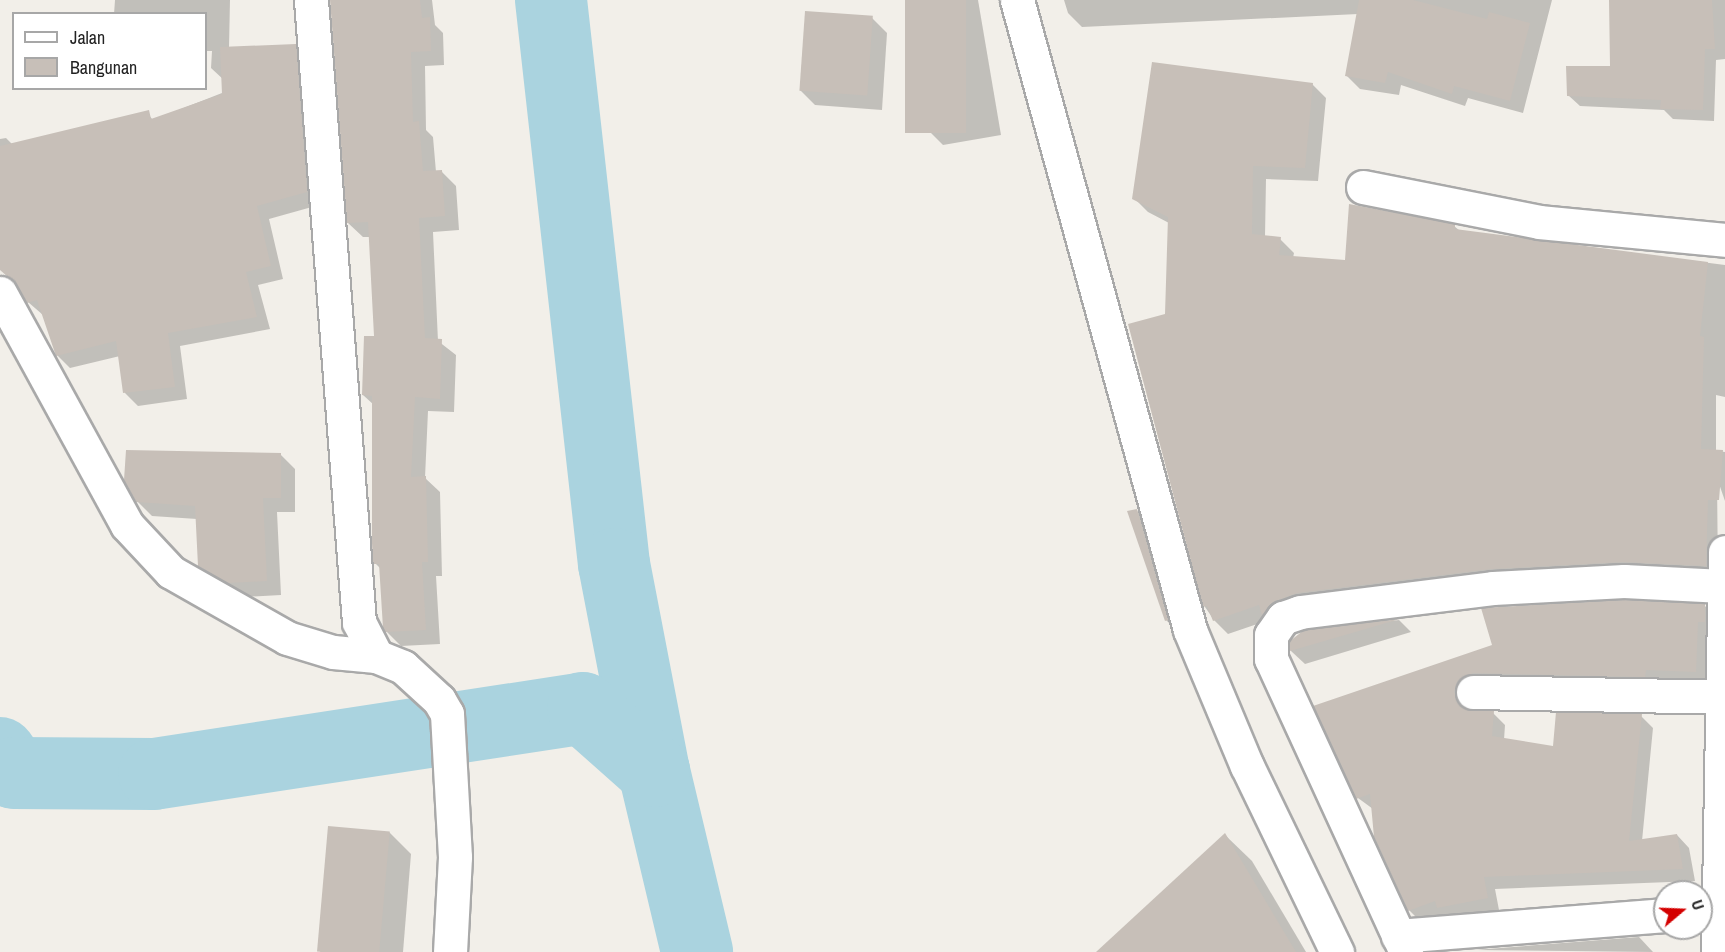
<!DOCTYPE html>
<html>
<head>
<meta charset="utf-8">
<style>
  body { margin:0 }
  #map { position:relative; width:1725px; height:952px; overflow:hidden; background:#f2efe9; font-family:"Archivo Narrow",sans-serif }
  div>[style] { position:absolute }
  .shadow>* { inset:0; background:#0003 }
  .river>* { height:72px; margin:-36px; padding:0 36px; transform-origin:36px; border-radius:36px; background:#aad3df }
  .building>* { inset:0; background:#c7bfb8; transform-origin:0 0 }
  .roads { filter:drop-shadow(2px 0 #a9a9a9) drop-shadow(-2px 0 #a9a9a9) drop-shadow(0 2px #a9a9a9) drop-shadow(0 -2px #a9a9a9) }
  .minor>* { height:33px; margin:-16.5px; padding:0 16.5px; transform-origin:16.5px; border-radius:16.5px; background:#fff }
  span { translate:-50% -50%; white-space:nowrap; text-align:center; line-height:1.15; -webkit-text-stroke:5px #fff; paint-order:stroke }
  .legend { position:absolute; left:12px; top:12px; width:195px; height:78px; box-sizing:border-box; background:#fff; border:2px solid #a7a7a7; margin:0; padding:8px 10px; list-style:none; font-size:18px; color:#222 }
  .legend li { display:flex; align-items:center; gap:12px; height:30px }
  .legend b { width:30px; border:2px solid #a7a7a7 }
  .north { position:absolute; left:1653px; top:880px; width:60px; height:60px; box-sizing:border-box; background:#fff; border:2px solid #a7a7a7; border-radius:50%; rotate:71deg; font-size:16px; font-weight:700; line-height:24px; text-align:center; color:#222 }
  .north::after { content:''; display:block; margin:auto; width:21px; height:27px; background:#d40000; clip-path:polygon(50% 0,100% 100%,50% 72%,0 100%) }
</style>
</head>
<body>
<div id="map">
  <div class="shadow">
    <div style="clip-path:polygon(115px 0,230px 0,229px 48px,295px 45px,308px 58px,319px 205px,269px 219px,283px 279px,258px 285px,270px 329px,180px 346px,187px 399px,138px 406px,125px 393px,120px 356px,70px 368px,57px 355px,43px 315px,28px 302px,0 265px,0 139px,6px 138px,13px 145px,146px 112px,153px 120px,222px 93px,225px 81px,211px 68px,212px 51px,206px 51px,206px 14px,114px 14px)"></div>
    <div style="clip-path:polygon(331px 0,432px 0,435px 25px,443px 33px,444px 65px,425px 66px,426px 130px,433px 137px,436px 172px,441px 171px,456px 186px,459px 230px,433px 232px,438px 341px,456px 355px,454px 412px,428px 411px,425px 478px,440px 492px,442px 576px,436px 576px,440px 644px,401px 646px,386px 631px,381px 569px,375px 563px,374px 405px,363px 395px,375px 338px,370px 237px,363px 237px,348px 223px)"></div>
    <div style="clip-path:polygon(906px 0,978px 0,1001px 135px,943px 145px,928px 130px)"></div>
    <div style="clip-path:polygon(1064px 0,1552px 0,1523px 113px,1468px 98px,1465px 106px,1401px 85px,1399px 95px,1360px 89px,1346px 75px,1358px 14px,1082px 27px,1068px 13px)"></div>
    <div style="clip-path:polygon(1610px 0,1725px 0,1725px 59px,1716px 60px,1714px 121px,1673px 119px,1664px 110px,1580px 106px,1568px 95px,1611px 67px)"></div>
    <div style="clip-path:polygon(872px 18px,887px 33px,882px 110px,815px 105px,800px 90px)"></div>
    <div style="clip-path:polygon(1312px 84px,1326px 98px,1318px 181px,1266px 179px,1265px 237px,1280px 239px,1294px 253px,1293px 258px,1347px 262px,1454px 226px,1460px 231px,1725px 265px,1725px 397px,1716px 395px,1716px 451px,1725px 452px,1725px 501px,1717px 478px,1718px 579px,1269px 620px,1228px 634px,1214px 620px,1205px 607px,1167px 315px,1169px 223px,1148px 212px,1134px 198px)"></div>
    <div style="clip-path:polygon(280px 454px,295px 469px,295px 512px,277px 512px,281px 595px,244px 597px,215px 581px,200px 565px,197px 519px,152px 516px,137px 501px)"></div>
    <div style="clip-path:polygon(1137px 511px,1144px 518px,1173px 627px,1166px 620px)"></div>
    <div style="clip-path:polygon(1704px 605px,1717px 618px,1708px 684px,1466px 704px,1469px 710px,1493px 713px,1505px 725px,1504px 740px,1555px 748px,1641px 716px,1653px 728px,1642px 841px,1677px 835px,1689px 848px,1695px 881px,1495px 889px,1499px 910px,1450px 919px,1445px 914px,1421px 922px,1409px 910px,1373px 809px,1358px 798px,1316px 707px)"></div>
    <div style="clip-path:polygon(1399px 620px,1411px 632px,1305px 664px,1291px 651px,1291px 642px,1305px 632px)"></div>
    <div style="clip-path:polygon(389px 832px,411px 854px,403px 952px,320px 952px)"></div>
    <div style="clip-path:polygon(1225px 835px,1252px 861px,1306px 952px,1098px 952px)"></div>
    <div style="clip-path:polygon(1639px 937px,1653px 952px,1475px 950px)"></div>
  </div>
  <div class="river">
    <div style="left:551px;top:0;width:568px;rotate:83.63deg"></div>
    <div style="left:614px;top:564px;width:211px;rotate:79.1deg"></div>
    <div style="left:654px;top:771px;width:186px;rotate:76.6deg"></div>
    <div style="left:0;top:753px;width:24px;rotate:55deg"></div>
    <div style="left:14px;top:773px;width:140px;rotate:0.4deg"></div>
    <div style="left:154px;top:774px;width:434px;rotate:-8.7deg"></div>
    <div style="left:583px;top:708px;width:95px;rotate:41.6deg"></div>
  </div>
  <div class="building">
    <div style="clip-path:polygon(330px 0,420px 0,422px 18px,430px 17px,431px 51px,411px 52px,413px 122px,419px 121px,423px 171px,442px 170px,445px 216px,419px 218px,425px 338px,442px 339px,440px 399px,415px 397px,411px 477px,426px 476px,428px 562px,422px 562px,426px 630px,385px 632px,383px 628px,379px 564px,373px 564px,372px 543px,372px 396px,362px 395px,364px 336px,374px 336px,368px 222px,347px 223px)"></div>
    <div style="left:905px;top:0;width:61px;height:133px"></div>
    <div style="clip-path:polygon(1359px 0,1413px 0,1487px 19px,1489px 12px,1530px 23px,1510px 101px,1454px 86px,1452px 94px,1388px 72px,1385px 83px,1345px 76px)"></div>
    <div style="clip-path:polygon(1609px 0,1712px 0,1715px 49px,1705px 49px,1703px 110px,1660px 109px,1661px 100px,1567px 96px,1566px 66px,1610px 66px)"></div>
    <div style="left:805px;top:11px;width:68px;height:80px;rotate:4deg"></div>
    <div style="clip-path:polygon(296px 44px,307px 192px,257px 206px,271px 266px,246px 272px,257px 317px,168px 333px,175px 387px,123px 393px,116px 341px,56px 356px,37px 300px,27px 303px,16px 284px,0 270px,0 146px,149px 110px,151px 119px,222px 94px,220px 47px)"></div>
    <div style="clip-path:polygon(1152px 62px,1313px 83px,1305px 168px,1253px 166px,1252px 234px,1281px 237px,1279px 255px,1345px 260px,1349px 204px,1455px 224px,1455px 229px,1708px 262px,1700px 336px,1704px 337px,1701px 449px,1723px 450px,1719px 500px,1708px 500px,1706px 566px,1623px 562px,1491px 569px,1297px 593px,1276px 601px,1262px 615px,1259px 605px,1213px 621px,1207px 606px,1203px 607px,1128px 324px,1165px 314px,1168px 217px,1132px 199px)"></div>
    <div style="clip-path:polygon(126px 450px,281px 453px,281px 498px,263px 498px,267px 581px,228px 583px,198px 566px,195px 506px,136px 502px,124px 480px)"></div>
    <div style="clip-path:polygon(1137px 509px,1168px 620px,1165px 621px,1127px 511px)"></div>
    <div style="clip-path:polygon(1624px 600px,1705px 604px,1705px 622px,1698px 622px,1696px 672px,1646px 670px,1645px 677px,1473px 673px,1457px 682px,1454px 692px,1464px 708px,1494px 711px,1492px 736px,1553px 746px,1556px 712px,1642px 714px,1629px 841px,1677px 834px,1683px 869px,1484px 877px,1488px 898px,1437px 908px,1435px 901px,1408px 911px,1374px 837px,1370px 794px,1356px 799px,1313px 706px,1492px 645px,1481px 608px)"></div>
    <div style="clip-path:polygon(1400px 619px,1290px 651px,1290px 641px,1304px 630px)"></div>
    <div style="left:328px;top:826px;width:62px;height:126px;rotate:5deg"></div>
    <div style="clip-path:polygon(1225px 833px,1296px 952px,1096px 952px)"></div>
  </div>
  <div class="roads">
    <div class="minor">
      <div style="left:311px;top:0;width:624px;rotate:85.59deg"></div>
      <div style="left:359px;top:622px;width:38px;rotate:63deg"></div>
      <div style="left:376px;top:656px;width:29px;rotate:22deg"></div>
      <div style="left:403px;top:667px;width:49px;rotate:42.5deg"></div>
      <div style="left:439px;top:700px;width:16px;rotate:60deg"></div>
      <div style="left:447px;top:714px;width:143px;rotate:86.8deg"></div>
      <div style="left:455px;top:857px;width:95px;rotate:93deg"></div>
      <div style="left:1017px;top:0;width:653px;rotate:74.64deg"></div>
      <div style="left:1190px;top:630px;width:147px;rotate:67.3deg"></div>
      <div style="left:1247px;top:766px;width:207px;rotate:64.2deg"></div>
      <div style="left:1363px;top:187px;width:179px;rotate:11.2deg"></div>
      <div style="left:1539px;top:222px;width:187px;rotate:5.5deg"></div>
      <div style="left:0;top:293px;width:264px;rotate:61.3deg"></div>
      <div style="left:127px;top:525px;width:64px;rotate:46.9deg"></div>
      <div style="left:171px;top:572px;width:133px;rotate:29.6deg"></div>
      <div style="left:287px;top:638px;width:48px;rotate:16.9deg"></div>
      <div style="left:333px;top:652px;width:43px;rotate:5.3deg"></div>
      <div style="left:1473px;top:692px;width:250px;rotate:1.1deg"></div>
      <div style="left:1398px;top:936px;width:268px;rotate:-4.5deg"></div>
      <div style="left:1406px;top:952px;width:323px;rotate:-114.7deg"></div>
      <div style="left:1271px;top:659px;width:24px;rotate:-90deg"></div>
      <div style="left:1271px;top:635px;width:21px;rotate:-55deg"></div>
      <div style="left:1283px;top:618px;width:18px;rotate:-19deg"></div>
      <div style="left:1300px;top:612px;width:194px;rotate:-7.1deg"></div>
      <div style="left:1493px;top:588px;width:131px;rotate:-3.1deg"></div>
      <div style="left:1624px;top:581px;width:99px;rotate:2.9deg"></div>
      <div style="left:1718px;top:952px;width:400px;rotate:-89deg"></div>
    </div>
  </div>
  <ul class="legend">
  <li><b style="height:8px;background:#fff"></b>Jalan</li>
  <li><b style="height:16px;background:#c7bfb8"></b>Bangunan</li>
  </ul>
  <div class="north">U</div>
</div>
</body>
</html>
